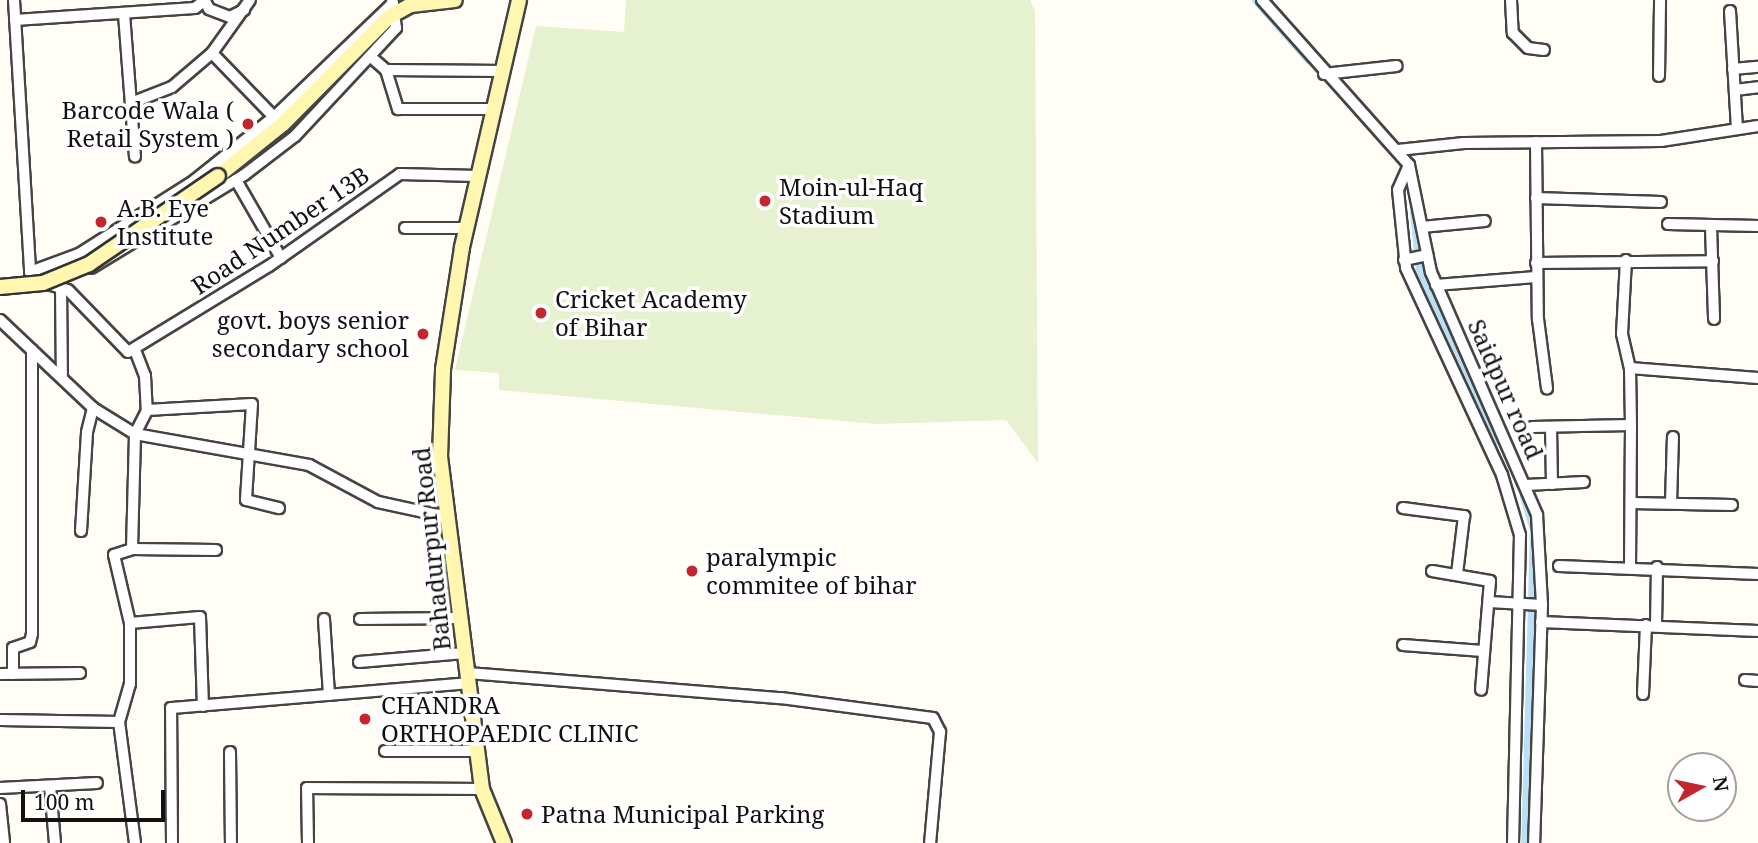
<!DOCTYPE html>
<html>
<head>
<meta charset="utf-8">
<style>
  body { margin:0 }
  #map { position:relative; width:1758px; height:843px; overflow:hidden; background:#fffdf5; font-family:"Noto Serif",serif }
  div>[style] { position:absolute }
  .pitch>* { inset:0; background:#e6f2cf }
  .canal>* { height:10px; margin:-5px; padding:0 5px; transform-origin:5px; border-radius:5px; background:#b9e0f7 }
  .roads { filter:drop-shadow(2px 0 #444) drop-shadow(-2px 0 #444) drop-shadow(0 2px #444) drop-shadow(0 -2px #444) }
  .street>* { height:10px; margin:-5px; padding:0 5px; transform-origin:5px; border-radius:5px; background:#fff }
  .secondary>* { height:14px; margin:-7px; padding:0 7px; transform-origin:7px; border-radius:7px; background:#fff6b0 }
  .bridges { filter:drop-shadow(2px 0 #333) drop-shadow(-2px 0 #333) drop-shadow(0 2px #333) drop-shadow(0 -2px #333) }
  .secondary-bridge>* { height:14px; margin:-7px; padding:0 7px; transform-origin:7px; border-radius:7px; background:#fff6b0 }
  .dots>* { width:19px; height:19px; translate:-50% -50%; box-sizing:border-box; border:4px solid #fff; border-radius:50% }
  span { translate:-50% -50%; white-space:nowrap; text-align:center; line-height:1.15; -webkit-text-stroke:7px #fff; paint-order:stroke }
  .poi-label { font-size:24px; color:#111 }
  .right { translate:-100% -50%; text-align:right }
  .left { translate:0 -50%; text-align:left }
  .street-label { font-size:24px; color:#111 }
  .north { position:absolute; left:1667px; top:752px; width:70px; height:70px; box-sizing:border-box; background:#fff; border:2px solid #a0a0a0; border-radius:50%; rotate:81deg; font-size:19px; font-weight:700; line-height:28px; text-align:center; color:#111 }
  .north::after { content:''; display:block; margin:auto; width:24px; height:32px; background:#c4262e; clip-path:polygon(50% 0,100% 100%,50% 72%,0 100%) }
  .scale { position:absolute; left:21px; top:790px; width:144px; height:32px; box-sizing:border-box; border:4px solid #111; border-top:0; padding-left:9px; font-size:21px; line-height:24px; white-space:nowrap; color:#111; -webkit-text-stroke:5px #fff; paint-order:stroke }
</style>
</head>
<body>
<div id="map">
  <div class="pitch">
    <div style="clip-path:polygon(626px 0,1030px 0,1035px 11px,1038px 463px,1006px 420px,876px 424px,499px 390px,499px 373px,455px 370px,536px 26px,624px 32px)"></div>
  </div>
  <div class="canal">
    <div style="left:1257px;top:0;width:80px;rotate:48.5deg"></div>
    <div style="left:1415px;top:212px;width:58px;rotate:84.1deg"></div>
    <div style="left:1421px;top:270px;width:188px;rotate:65.2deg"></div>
    <div style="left:1525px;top:497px;width:34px;rotate:73deg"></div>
    <div style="left:1535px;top:530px;width:313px;rotate:91.6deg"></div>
  </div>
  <div class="roads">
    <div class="street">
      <div style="left:14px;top:0;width:272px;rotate:86.6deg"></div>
      <div style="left:30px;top:272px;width:9px;rotate:58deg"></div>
      <div style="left:35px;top:280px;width:34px;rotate:17deg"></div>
      <div style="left:68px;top:290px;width:86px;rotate:45.9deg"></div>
      <div style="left:128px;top:352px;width:165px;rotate:-31.4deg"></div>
      <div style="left:269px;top:266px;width:160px;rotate:-35.1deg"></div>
      <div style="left:400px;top:174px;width:77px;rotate:1.5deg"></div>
      <div style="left:1262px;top:0;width:221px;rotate:48.3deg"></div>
      <div style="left:1409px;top:165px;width:109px;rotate:78.4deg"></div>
      <div style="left:1431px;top:272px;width:265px;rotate:66.4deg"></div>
      <div style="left:1537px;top:515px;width:90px;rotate:86.8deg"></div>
      <div style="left:1542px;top:605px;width:238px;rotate:91.9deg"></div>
      <div style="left:1511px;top:0;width:33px;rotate:87deg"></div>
      <div style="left:1513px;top:33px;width:21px;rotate:45deg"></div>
      <div style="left:1528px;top:48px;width:16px;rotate:7deg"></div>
      <div style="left:205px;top:1px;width:9px;rotate:63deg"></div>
      <div style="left:209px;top:9px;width:22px;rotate:21deg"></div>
      <div style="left:230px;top:17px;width:16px;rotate:-27deg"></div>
      <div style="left:1730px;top:11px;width:117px;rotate:86.6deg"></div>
      <div style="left:124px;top:14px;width:143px;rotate:85.6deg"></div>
      <div style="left:15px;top:20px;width:180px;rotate:-3.8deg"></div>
      <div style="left:195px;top:8px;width:13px;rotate:-39deg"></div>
      <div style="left:212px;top:53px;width:89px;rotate:45.9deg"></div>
      <div style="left:371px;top:57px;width:20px;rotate:41deg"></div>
      <div style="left:386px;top:70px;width:41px;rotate:72.9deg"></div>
      <div style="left:398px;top:109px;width:97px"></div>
      <div style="left:1733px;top:69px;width:25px;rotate:-5deg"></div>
      <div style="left:386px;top:70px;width:118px;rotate:0.5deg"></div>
      <div style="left:1324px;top:74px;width:73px;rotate:-6.3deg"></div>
      <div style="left:1659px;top:76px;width:76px;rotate:-89.2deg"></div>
      <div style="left:1735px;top:90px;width:23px;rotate:-7deg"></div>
      <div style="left:131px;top:103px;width:44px;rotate:-21.3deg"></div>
      <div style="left:172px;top:87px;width:52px;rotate:-40.4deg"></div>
      <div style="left:212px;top:53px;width:65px;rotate:-54.4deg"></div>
      <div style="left:1536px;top:142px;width:177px;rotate:89.4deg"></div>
      <div style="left:1538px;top:319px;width:70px;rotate:82.6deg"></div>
      <div style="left:1398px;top:150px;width:66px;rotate:-6.1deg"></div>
      <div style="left:1464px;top:143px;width:197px;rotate:-0.6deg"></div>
      <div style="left:1661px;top:141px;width:98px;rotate:-8.8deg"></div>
      <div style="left:1409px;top:165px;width:27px;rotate:114deg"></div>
      <div style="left:1398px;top:190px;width:78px;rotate:84.1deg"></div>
      <div style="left:1406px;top:268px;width:228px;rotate:65.1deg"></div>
      <div style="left:1502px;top:475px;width:63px;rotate:73.3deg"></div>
      <div style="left:1520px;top:535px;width:308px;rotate:91.3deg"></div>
      <div style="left:236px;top:180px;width:90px;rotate:60deg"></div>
      <div style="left:1536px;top:198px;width:125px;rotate:1.8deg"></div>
      <div style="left:1668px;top:224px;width:90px;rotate:1.3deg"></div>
      <div style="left:1422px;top:227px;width:63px;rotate:-5.4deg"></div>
      <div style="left:1711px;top:227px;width:92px;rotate:88.1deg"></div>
      <div style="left:405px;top:228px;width:61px"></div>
      <div style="left:1404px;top:260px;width:24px;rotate:-12deg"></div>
      <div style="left:1626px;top:260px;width:74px;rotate:93.1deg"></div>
      <div style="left:1622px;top:334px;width:35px;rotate:77deg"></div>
      <div style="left:1536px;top:263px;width:177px;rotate:-0.6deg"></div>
      <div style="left:91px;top:268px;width:179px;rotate:-31.3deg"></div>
      <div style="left:244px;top:175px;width:64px;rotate:-37.4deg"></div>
      <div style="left:295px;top:136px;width:148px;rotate:-46.9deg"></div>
      <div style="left:396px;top:28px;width:28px;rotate:-98deg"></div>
      <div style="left:30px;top:272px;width:52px;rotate:-20.2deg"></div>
      <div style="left:79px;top:254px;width:138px;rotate:-32.5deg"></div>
      <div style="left:195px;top:180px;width:101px;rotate:-38.6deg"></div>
      <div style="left:274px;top:117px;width:165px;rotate:-43.8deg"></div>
      <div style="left:1436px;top:285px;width:100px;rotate:-4.6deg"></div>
      <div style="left:61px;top:288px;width:89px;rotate:89.4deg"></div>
      <div style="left:0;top:320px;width:128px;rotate:43.4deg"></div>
      <div style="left:93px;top:408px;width:49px;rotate:31.8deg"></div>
      <div style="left:135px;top:434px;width:177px;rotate:10.1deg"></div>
      <div style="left:309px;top:465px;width:78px;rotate:28.2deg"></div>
      <div style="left:378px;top:502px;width:71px;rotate:12.3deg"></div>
      <div style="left:135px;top:350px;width:28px;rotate:69deg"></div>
      <div style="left:145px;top:376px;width:34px;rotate:87deg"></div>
      <div style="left:1631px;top:425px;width:57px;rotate:-91deg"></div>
      <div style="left:1630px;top:368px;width:128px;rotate:4.5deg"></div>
      <div style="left:1532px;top:427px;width:99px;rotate:-1.2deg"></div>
      <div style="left:1631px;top:425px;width:141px;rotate:90.4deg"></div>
      <div style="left:1551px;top:427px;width:57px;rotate:89deg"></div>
      <div style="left:1526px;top:485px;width:58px;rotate:-3deg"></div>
      <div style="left:1631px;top:503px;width:101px;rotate:1.1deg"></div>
      <div style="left:1671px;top:503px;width:66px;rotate:-88.3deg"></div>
      <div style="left:1403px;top:508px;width:62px;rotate:7.5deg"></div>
      <div style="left:1464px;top:516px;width:58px;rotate:96.9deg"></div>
      <div style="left:81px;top:531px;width:99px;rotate:-86.5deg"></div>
      <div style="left:87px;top:432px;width:25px;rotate:-76deg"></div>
      <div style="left:216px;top:550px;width:84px;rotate:-179.3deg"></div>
      <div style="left:132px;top:549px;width:115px;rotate:-88.5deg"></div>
      <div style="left:135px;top:434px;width:27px;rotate:-63deg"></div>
      <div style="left:147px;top:410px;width:105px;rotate:-3.3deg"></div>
      <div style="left:252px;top:404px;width:96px;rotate:93.6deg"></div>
      <div style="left:246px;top:500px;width:34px;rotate:14deg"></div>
      <div style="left:1559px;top:566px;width:199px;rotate:2.3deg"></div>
      <div style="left:1432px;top:571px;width:59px;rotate:9.8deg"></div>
      <div style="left:1490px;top:581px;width:109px;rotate:94.7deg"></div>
      <div style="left:1489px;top:602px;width:53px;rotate:3.2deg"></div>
      <div style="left:324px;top:619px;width:76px;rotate:86.2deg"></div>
      <div style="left:360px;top:619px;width:100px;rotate:-0.6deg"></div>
      <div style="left:1541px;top:622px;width:217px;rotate:2.4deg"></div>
      <div style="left:130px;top:623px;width:70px;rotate:-103.2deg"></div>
      <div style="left:114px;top:555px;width:19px;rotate:-18deg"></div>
      <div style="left:1656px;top:625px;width:58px;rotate:-89deg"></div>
      <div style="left:1403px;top:645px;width:80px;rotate:4.3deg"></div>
      <div style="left:359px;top:662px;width:106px;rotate:-4.9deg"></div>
      <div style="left:468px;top:673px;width:314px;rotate:4.6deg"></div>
      <div style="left:781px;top:698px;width:153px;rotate:7.5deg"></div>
      <div style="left:933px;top:718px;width:16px;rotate:63deg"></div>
      <div style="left:940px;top:732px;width:111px;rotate:95.1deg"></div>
      <div style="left:0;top:674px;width:80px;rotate:-0.7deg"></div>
      <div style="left:13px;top:674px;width:26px;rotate:-90deg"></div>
      <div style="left:13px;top:648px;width:18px;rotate:-19deg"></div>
      <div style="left:30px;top:642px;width:8px;rotate:-76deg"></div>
      <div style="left:32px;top:634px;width:284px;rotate:-90deg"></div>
      <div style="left:1745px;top:680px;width:13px;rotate:4deg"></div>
      <div style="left:1643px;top:694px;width:69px;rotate:-87.5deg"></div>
      <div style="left:0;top:720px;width:119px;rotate:1deg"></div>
      <div style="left:385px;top:751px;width:92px"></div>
      <div style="left:230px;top:752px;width:91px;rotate:89.4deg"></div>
      <div style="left:50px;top:786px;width:57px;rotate:85deg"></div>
      <div style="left:0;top:788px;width:97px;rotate:-3deg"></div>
      <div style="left:0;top:804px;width:39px;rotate:84deg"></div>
      <div style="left:135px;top:843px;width:122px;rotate:-97.5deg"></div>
      <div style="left:119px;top:722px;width:40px;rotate:-74deg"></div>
      <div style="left:130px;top:684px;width:61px;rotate:-90deg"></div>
      <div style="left:130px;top:623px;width:70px;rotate:-4.9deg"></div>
      <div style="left:200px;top:617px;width:89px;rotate:88.1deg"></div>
      <div style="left:172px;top:843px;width:135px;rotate:-90.4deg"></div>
      <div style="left:171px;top:708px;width:298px;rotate:-4.8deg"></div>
      <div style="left:308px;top:843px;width:55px;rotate:-91deg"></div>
      <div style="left:307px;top:788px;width:175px;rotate:0.3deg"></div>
    </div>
    <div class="secondary">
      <div style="left:218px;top:176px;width:83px;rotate:-38.7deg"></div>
      <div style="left:283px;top:124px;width:151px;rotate:-45.3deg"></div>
      <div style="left:389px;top:17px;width:25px;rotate:-29deg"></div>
      <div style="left:411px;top:5px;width:44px;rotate:-6.5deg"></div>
      <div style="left:504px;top:843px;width:58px;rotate:-112.2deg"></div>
      <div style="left:482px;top:789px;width:335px;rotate:-97.2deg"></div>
      <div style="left:440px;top:457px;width:88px;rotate:-88deg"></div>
      <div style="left:443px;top:369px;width:123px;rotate:-81.1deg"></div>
      <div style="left:462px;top:247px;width:253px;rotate:-77deg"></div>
    </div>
  </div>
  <div class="bridges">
    <div class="secondary-bridge">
      <div style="left:0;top:287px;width:43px;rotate:-5.3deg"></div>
      <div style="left:43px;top:283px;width:50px;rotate:-22.4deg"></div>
      <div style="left:89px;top:264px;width:156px;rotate:-34.3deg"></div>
    </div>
  </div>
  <div class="dots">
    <div style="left:248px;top:124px;background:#c4262e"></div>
    <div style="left:765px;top:201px;background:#c4262e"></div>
    <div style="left:101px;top:222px;background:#c4262e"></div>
    <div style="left:541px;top:313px;background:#c4262e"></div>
    <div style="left:423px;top:334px;background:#c4262e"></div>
    <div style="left:692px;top:571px;background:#c4262e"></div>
    <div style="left:365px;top:719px;background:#c4262e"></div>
    <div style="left:527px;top:814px;background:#c4262e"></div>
  </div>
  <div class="poi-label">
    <span class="right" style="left:234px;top:124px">Barcode Wala (<br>Retail System )</span>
    <span class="left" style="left:779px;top:201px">Moin-ul-Haq<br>Stadium</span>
    <span class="left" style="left:117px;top:222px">A.B. Eye<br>Institute</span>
    <span class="left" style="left:555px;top:313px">Cricket Academy<br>of Bihar</span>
    <span class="right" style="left:409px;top:334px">govt. boys senior<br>secondary school</span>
    <span class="left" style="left:706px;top:571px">paralympic<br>commitee of bihar</span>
    <span class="left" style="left:381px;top:719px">CHANDRA<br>ORTHOPAEDIC CLINIC</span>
    <span class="left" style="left:541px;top:814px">Patna Municipal Parking</span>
  </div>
  <div class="street-label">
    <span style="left:280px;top:230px;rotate:-34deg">Road Number 13B</span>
    <span style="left:1506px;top:389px;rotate:66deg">Saidpur road</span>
    <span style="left:431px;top:549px;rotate:-96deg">Bahadurpur Road</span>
  </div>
  <div class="north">N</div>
  <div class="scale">100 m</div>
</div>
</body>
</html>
